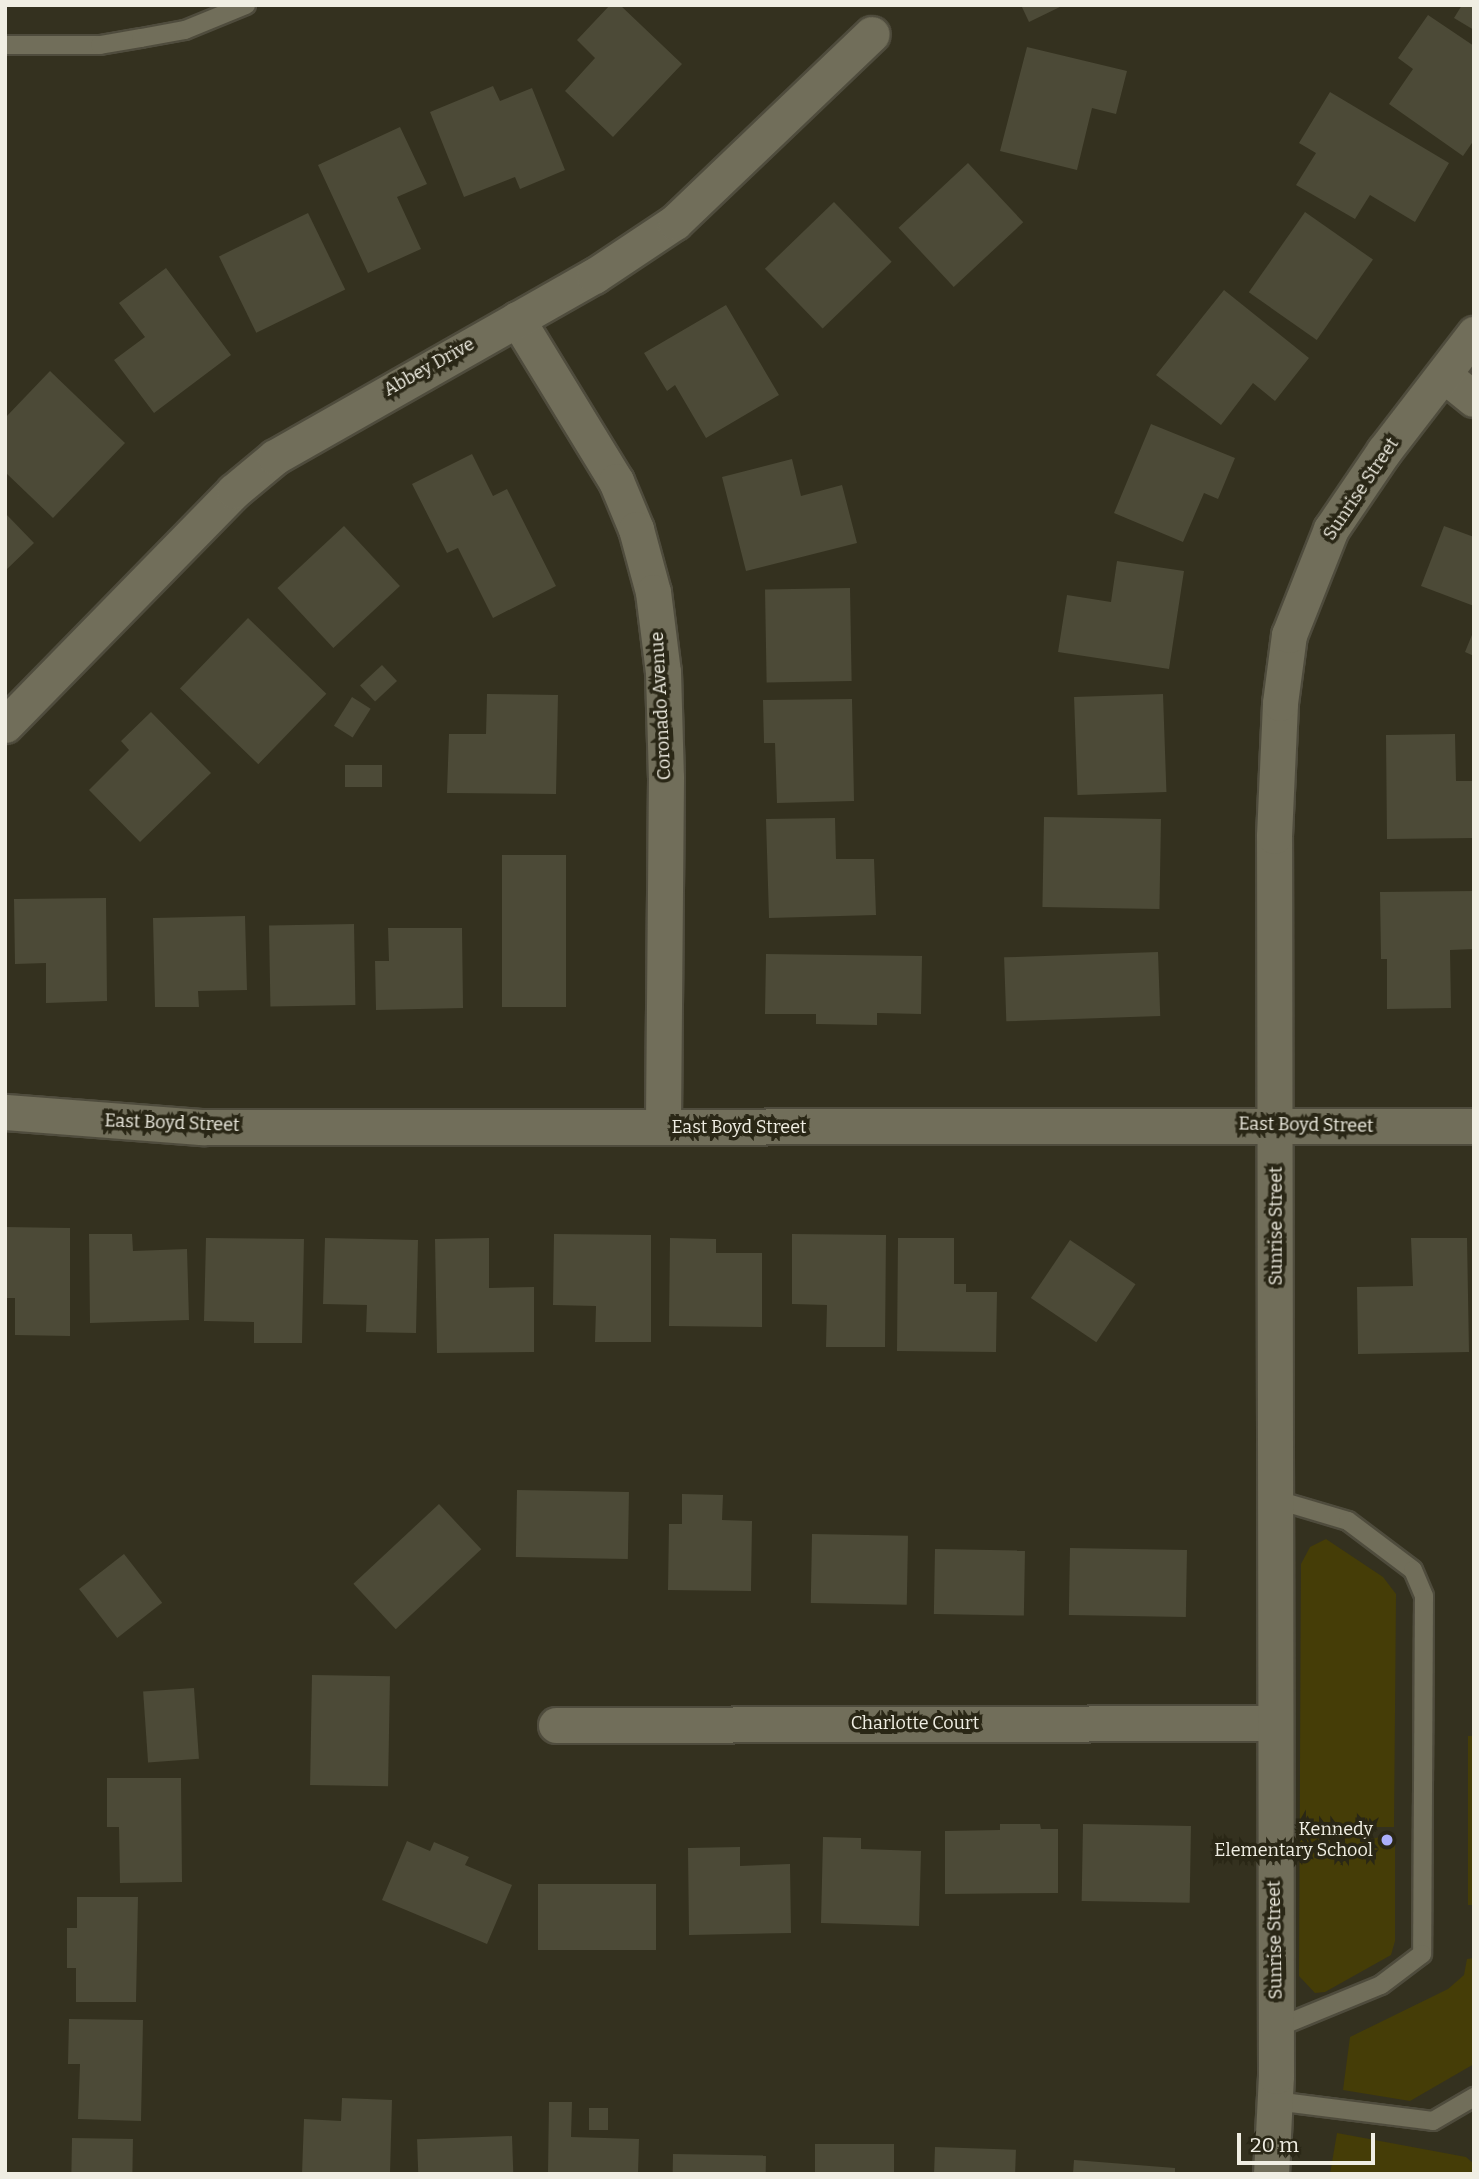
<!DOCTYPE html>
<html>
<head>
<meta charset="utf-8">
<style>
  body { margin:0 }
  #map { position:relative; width:1479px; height:2179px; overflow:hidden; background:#34311f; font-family:Bitter,serif }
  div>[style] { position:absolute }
  .green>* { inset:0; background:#453d07; transform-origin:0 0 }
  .building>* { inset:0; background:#4c4a37; transform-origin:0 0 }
  .roads { filter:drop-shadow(2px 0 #4f4c3d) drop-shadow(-2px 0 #4f4c3d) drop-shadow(0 2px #4f4c3d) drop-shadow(0 -2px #4f4c3d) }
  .lane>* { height:18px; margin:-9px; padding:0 9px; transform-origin:9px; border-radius:9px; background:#716e5a }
  .street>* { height:35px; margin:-17.5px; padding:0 17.5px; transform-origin:17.5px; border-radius:17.5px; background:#716e5a }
  .dots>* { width:19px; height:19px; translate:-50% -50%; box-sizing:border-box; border:4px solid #2a2716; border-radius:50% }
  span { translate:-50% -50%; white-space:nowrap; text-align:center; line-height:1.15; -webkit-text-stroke:7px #2a2716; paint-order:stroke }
  .street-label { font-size:18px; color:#f0eee3 }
  .poi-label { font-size:18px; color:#f0eee3 }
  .right { translate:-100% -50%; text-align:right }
  .frame { position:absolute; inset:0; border:7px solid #f0eee3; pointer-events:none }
  .scale { position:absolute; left:1237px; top:2133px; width:138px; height:32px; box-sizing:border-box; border:4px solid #f0eee3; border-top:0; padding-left:9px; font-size:21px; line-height:24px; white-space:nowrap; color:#f0eee3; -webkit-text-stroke:5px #2a2716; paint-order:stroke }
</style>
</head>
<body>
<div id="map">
  <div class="green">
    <div style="clip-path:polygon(1326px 1539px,1383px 1577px,1396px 1594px,1394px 1827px,1362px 1827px,1354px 1831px,1361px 1841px,1395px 1834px,1395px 1941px,1391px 1955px,1325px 1992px,1315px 1993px,1299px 1976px,1301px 1564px,1310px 1547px)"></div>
    <div style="left:1468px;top:1736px;width:6px;height:169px"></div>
    <div style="clip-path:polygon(1474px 1958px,1474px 2064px,1410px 2101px,1343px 2090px,1350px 2037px,1448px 1989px,1464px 1975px,1467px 1959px)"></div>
    <div style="clip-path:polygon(1337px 2133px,1466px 2157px,1474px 2164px,1474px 2174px,1330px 2174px)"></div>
  </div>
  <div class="building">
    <div style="clip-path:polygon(610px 5px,620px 5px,682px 64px,613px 137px,565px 91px,595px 58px,577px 40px)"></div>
    <div style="clip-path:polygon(1021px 5px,1064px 5px,1029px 22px)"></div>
    <div style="clip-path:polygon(1462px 5px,1474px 5px,1474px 30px,1454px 18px)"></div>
    <div style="clip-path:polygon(1428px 15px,1474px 46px,1474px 140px,1463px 156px,1389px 104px,1413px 69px,1398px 58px)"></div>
    <div style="clip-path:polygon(1027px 47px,1127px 71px,1116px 114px,1092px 108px,1077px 170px,1000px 151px)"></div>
    <div style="clip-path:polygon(493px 86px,500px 101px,532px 88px,565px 170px,520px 189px,515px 177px,464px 197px,430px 112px)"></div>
    <div style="clip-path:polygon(1330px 92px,1449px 163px,1415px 222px,1370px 195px,1355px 219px,1296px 185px,1316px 153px,1299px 143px)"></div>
    <div style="clip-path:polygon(400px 127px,427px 184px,397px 197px,421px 249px,368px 273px,318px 165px)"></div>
    <div style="left:968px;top:163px;width:81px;height:95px;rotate:47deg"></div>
    <div style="left:834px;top:202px;width:83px;height:96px;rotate:46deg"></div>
    <div style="left:1305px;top:212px;width:83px;height:98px;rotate:35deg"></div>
    <div style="left:308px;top:213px;width:85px;height:99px;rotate:64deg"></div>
    <div style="clip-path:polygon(166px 268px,231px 355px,154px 413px,114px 360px,145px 337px,119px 303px)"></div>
    <div style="clip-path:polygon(1224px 290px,1309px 358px,1275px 401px,1253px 383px,1221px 425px,1156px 375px)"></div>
    <div style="clip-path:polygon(726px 305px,779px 395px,706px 438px,675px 385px,667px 391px,644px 353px)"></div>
    <div style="clip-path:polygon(50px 371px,125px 443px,53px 518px,5px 472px,5px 418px)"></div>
    <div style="clip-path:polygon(1151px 424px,1235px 458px,1218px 499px,1204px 493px,1183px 542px,1114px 513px)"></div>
    <div style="clip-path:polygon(472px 454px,493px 496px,507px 489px,556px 586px,493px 618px,458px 548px,447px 553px,412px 484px)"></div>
    <div style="clip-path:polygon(792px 459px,801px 496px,842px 485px,857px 543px,746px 571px,722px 477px)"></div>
    <div style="clip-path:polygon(5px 513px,34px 543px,5px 571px)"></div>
    <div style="left:344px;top:526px;width:82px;height:91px;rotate:47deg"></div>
    <div style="clip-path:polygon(1444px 526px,1474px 537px,1474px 606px,1421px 586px)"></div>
    <div style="clip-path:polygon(1117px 561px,1184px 571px,1169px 669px,1058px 652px,1067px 595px,1111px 602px)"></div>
    <div style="left:850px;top:588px;width:93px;height:85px;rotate:89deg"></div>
    <div style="left:248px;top:618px;width:109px;height:98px;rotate:44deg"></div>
    <div style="clip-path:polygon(1474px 630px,1474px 656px,1465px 652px)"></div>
    <div style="left:382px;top:665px;width:22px;height:30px;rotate:47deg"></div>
    <div style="clip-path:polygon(487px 694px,558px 695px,556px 794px,447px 793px,449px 734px,486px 734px)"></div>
    <div style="left:1163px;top:694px;width:98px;height:89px;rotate:88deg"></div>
    <div style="left:352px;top:697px;width:22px;height:34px;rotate:32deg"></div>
    <div style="clip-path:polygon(852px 699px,854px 801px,777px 803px,775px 743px,764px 743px,763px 700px)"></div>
    <div style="clip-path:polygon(151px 712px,211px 773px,140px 842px,89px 790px,129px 750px,121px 741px)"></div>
    <div style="clip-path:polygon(1455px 734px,1456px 781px,1474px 781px,1474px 838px,1387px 839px,1386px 735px)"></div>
    <div style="left:345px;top:765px;width:37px;height:22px"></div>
    <div style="left:1044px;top:817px;width:117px;height:90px;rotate:1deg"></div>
    <div style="clip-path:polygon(835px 818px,836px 859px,874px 859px,876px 915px,769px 918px,766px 819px)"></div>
    <div style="left:502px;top:855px;width:64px;height:152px"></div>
    <div style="clip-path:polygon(1474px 891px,1474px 949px,1450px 950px,1451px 1008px,1387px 1009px,1387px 959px,1381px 959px,1380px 892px)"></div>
    <div style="clip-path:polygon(106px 898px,107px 1001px,46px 1003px,46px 963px,15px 964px,14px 899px)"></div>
    <div style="clip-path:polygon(245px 916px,247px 990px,198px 991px,199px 1007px,155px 1007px,153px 918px)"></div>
    <div style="left:354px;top:924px;width:81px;height:85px;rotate:89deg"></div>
    <div style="clip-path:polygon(388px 928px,462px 928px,463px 1008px,376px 1010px,375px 961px,389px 961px)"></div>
    <div style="left:1158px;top:952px;width:64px;height:154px;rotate:88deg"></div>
    <div style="clip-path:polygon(766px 954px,922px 956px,921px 1014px,877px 1013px,877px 1025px,816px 1024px,816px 1014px,765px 1014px)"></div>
    <div style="clip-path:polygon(5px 1227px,70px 1228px,70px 1336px,15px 1335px,15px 1298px,5px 1298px)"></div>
    <div style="clip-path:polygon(89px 1234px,132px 1234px,133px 1251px,187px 1249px,189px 1320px,90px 1323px)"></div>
    <div style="clip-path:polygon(554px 1234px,651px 1235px,651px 1342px,595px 1342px,596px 1306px,553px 1305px)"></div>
    <div style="clip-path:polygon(792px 1234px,886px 1235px,885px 1347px,826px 1347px,827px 1305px,792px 1304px)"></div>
    <div style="clip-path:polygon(206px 1238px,304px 1239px,302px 1343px,254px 1343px,254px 1322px,204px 1321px)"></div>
    <div style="clip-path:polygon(325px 1238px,418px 1240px,416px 1333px,366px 1332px,367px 1305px,323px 1304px)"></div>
    <div style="clip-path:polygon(489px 1238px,489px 1288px,534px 1287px,534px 1352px,437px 1353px,435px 1239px)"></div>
    <div style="clip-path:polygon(670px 1238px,716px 1239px,716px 1253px,762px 1253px,762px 1327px,669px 1326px)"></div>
    <div style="clip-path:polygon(898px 1238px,954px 1238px,954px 1284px,966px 1284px,966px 1292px,997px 1292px,996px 1352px,897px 1351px)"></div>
    <div style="clip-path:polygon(1411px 1238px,1467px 1238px,1469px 1352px,1358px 1354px,1357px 1287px,1413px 1286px)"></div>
    <div style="left:1070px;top:1240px;width:79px;height:70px;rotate:34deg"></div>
    <div style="left:517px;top:1490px;width:112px;height:67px;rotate:1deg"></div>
    <div style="clip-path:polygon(682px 1494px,723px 1495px,722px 1520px,752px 1521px,751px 1591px,668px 1590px,669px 1524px,682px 1524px)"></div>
    <div style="left:439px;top:1504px;width:62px;height:117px;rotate:47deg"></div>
    <div style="left:812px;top:1534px;width:96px;height:69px;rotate:1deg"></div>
    <div style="left:1070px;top:1548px;width:117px;height:67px;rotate:1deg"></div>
    <div style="left:935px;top:1549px;width:90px;height:65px;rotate:1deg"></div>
    <div style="left:124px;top:1554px;width:62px;height:57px;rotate:52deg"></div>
    <div style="left:312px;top:1675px;width:78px;height:110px;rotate:1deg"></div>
    <div style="left:194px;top:1688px;width:71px;height:51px;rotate:86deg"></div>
    <div style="clip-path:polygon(107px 1778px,181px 1778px,182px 1882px,120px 1883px,119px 1827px,107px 1827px)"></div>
    <div style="clip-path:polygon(1000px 1824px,1040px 1824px,1041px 1829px,1058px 1829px,1058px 1893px,945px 1894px,945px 1831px,1000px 1830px)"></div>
    <div style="left:1083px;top:1824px;width:108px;height:77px;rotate:1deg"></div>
    <div style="clip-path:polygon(823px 1837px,861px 1838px,861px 1849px,921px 1851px,919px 1926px,821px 1923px)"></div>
    <div style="clip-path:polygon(407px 1841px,430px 1851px,434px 1842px,469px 1857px,465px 1865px,512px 1885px,487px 1944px,382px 1900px)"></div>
    <div style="clip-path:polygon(740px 1847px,740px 1866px,790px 1864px,791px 1933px,689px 1935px,688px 1848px)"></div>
    <div style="left:656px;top:1884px;width:66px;height:118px;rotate:90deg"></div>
    <div style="clip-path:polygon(77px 1897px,138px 1897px,136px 2002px,76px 2002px,76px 1968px,67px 1968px,67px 1928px,77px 1928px)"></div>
    <div style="clip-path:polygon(69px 2019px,143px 2020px,141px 2121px,78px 2119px,80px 2064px,68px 2064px)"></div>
    <div style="clip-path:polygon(342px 2098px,392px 2100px,390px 2174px,302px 2174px,304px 2119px,341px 2121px)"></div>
    <div style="clip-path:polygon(549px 2102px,572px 2102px,571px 2137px,639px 2139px,638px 2174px,548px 2174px)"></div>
    <div style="left:589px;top:2108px;width:19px;height:22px"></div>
    <div style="left:512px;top:2136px;width:38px;height:95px;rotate:88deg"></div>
    <div style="left:72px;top:2138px;width:61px;height:36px;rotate:1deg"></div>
    <div style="left:894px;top:2144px;width:30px;height:79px;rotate:90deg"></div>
    <div style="left:935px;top:2147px;width:81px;height:27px;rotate:2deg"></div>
    <div style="left:673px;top:2154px;width:93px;height:20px;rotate:1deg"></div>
    <div style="clip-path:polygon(1074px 2160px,1175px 2168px,1175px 2174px,1073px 2174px)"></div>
  </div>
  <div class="roads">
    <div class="lane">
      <div style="left:5px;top:45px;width:95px"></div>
      <div style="left:100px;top:45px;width:42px;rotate:-9.7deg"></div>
      <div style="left:141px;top:38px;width:45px;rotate:-10.3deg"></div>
      <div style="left:185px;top:30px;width:66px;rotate:-22.3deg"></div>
      <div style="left:1274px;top:1499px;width:77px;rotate:16.6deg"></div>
      <div style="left:1348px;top:1521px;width:81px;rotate:37deg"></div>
      <div style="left:1413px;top:1570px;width:28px;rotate:67deg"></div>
      <div style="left:1424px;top:1596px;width:358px;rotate:90.3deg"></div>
      <div style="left:1422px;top:1954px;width:51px;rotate:142.9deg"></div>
      <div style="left:1381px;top:1985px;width:113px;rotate:157.7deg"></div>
      <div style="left:1275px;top:2101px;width:159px;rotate:7.2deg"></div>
      <div style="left:1433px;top:2121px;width:48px;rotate:-30.3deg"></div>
    </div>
    <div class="street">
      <div style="left:517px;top:319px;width:190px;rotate:58.6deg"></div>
      <div style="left:616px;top:481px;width:52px;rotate:67.4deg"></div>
      <div style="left:636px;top:529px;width:65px;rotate:74.9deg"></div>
      <div style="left:653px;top:592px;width:81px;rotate:82.9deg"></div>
      <div style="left:663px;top:672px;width:105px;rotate:88.4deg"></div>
      <div style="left:666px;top:777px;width:350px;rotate:90.5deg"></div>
      <div style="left:1444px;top:375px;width:38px;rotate:39deg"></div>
      <div style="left:5px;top:725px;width:327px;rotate:-45.6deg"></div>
      <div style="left:234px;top:491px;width:53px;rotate:-39.7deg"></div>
      <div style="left:275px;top:457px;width:367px;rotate:-29.6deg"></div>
      <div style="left:594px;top:276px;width:97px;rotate:-33.7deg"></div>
      <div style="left:675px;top:222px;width:272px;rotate:-43.7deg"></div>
      <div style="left:5px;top:1112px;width:198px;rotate:4.4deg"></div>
      <div style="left:202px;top:1127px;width:1272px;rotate:-0.05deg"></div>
      <div style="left:556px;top:1725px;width:717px;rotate:-0.16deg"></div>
      <div style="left:1271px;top:2174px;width:98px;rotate:-87.1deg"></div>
      <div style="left:1276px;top:2076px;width:1240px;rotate:-90.09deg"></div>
      <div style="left:1274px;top:836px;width:133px;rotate:-87.4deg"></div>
      <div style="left:1280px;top:703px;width:69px;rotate:-82.5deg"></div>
      <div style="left:1289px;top:635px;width:114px;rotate:-68.4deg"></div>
      <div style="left:1331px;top:529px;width:94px;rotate:-55.8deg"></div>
      <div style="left:1384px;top:451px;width:148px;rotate:-52.4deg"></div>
    </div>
  </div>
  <div class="dots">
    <div style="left:1387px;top:1840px;background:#abaffb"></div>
  </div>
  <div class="street-label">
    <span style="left:429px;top:367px;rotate:-29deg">Abbey Drive</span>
    <span style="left:1361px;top:489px;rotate:-56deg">Sunrise Street</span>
    <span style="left:661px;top:706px;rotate:-93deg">Coronado Avenue</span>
    <span style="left:172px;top:1123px;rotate:2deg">East Boyd Street</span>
    <span style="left:1306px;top:1125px;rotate:1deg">East Boyd Street</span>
    <span style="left:739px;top:1127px">East Boyd Street</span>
    <span style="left:1276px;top:1226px;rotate:-90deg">Sunrise Street</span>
    <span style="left:915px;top:1723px">Charlotte Court</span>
    <span style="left:1275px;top:1940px;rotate:-91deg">Sunrise Street</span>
  </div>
  <div class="poi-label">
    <span class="right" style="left:1373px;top:1840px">Kennedy<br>Elementary School</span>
  </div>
  <div class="frame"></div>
  <div class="scale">20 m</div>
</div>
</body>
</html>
